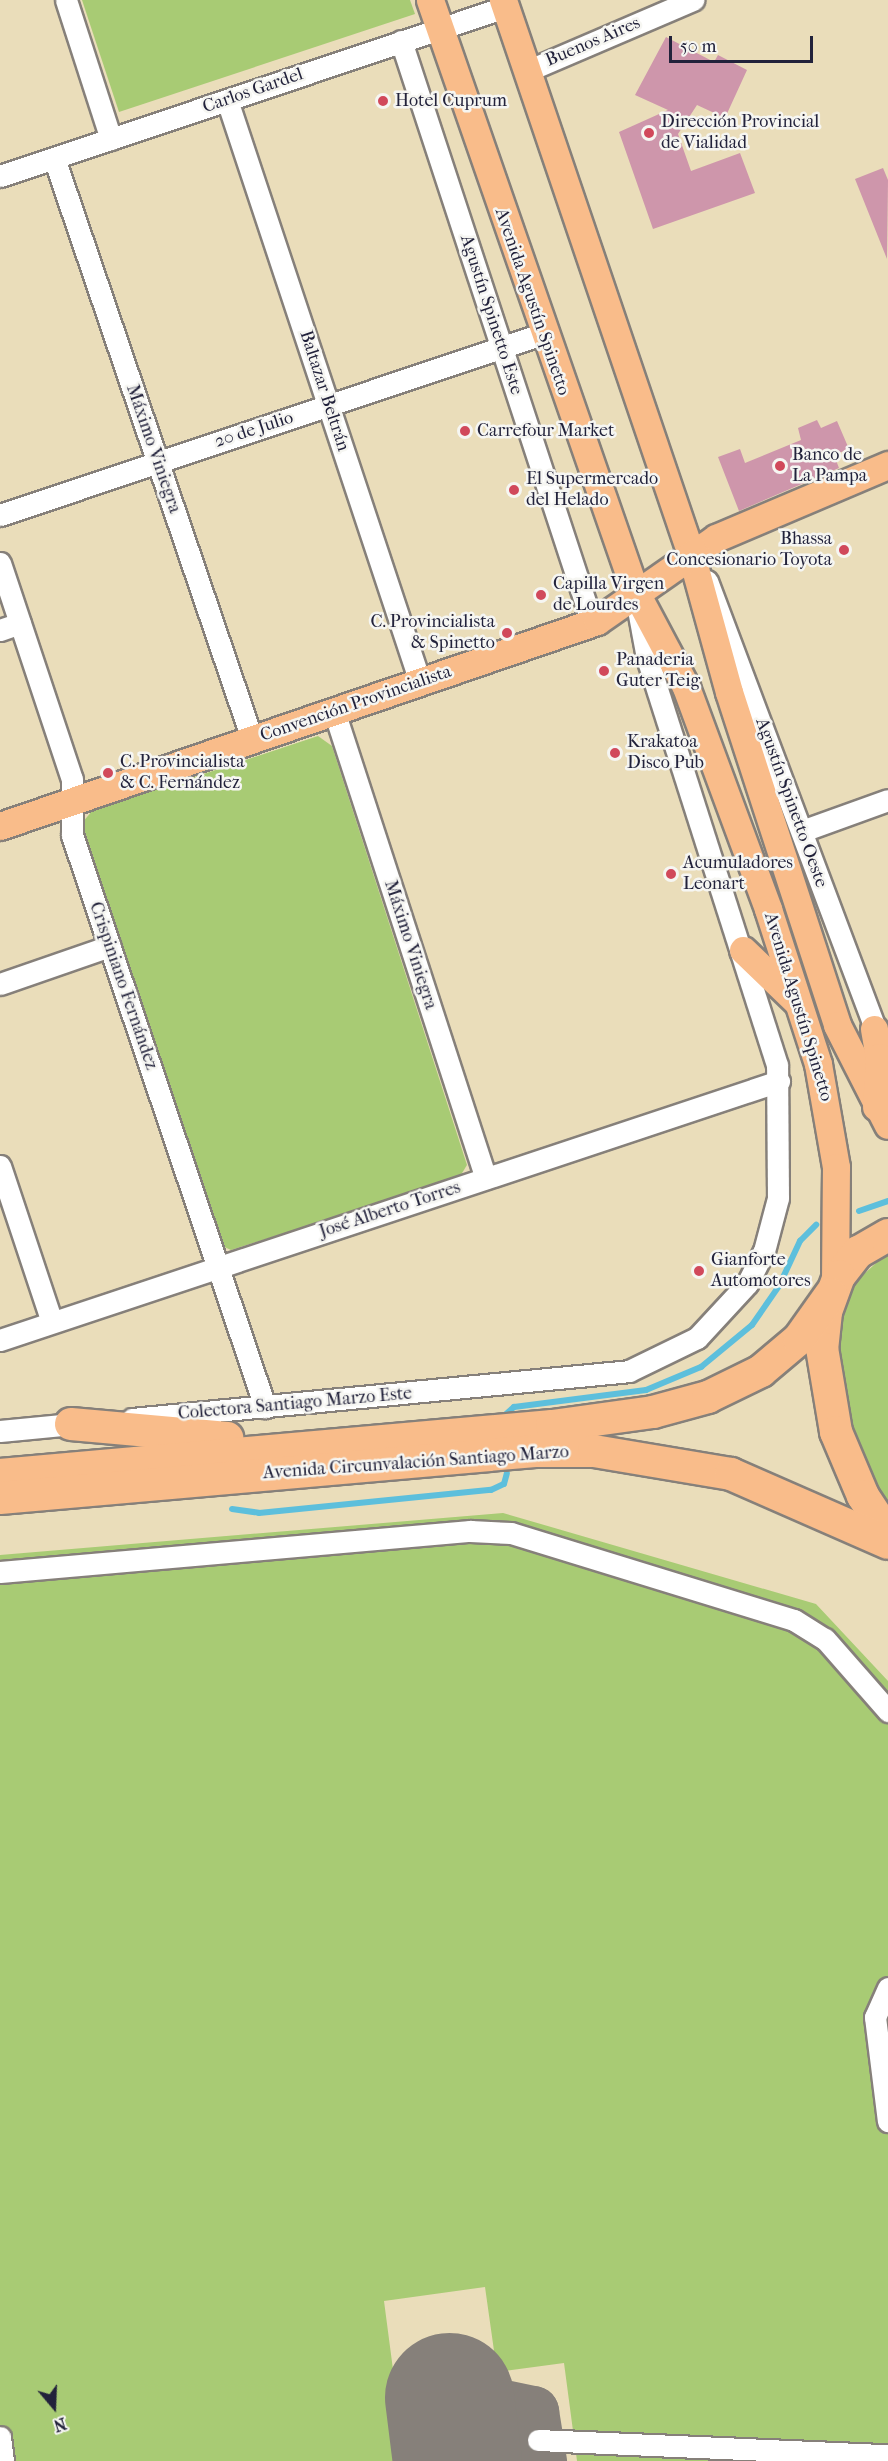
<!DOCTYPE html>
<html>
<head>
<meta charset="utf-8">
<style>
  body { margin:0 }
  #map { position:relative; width:888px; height:2461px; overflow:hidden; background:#eaddba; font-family:"IM FELL French Canon",serif }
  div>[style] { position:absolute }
  .green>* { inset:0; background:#a8cb74 }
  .stream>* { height:6px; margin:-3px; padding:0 3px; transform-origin:3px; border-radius:3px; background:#5dbfdc }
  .taxiway>* { height:51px; margin:-25.5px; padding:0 25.5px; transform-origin:25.5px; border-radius:25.5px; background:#86807a }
  .runway>* { height:129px; margin:-64.5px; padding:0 64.5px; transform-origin:64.5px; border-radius:64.5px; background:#86807a }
  .building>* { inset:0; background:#ce96ab }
  .roads { filter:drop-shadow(2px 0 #86807a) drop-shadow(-2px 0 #86807a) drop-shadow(0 2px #86807a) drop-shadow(0 -2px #86807a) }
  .minor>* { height:21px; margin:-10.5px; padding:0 10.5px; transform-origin:10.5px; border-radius:10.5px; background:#fff }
  .major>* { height:27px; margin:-13.5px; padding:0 13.5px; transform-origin:13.5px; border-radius:13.5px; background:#f9bc8a }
  .highway>* { height:32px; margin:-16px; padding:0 16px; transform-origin:16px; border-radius:16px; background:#f9bc8a }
  .dots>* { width:16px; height:16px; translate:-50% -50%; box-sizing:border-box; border:3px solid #f6f6f2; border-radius:50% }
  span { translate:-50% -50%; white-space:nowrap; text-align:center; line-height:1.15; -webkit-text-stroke:5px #f6f6f2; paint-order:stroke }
  .street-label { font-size:18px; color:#22223b }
  .poi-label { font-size:18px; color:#22223b }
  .left { translate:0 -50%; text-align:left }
  .right { translate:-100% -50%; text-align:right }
  .north { position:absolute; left:24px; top:2377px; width:60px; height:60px; -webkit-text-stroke:4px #f6f6f2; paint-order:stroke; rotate:161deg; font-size:16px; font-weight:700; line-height:24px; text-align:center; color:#22223b }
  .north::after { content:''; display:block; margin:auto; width:21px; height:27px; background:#22223b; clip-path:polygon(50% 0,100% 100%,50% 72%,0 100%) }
  .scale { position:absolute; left:669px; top:36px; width:144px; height:27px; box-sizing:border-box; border:3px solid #22223b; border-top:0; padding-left:8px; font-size:18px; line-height:21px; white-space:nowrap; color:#22223b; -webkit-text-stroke:4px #f6f6f2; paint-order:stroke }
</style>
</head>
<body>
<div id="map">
  <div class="green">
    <div style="clip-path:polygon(82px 0,410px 0,415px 14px,119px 112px)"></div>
    <div style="clip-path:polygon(318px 736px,332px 746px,467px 1165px,459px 1178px,231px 1250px,220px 1245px,82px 823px,92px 811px)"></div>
    <div style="clip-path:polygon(888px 1252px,888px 1506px,852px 1430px,838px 1365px,837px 1327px,850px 1287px)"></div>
    <div style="clip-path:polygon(503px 1513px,816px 1604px,888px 1681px,888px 2461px,577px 2461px,564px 2363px,497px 2372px,485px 2287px,384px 2301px,405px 2461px,0 2461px,0 1555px)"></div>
  </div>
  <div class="stream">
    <div style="left:859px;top:1211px;width:31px;rotate:-19deg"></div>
    <div style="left:505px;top:1415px;width:12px;rotate:-42deg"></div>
    <div style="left:514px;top:1407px;width:133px;rotate:-7.3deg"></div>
    <div style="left:646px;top:1390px;width:60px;rotate:-22.7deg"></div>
    <div style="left:701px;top:1367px;width:66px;rotate:-39.5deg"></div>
    <div style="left:752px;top:1325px;width:47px;rotate:-55.3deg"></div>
    <div style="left:779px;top:1286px;width:50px;rotate:-65deg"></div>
    <div style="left:800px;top:1241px;width:23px;rotate:-45deg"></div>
    <div style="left:232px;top:1509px;width:27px;rotate:8deg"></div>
    <div style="left:259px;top:1513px;width:233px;rotate:-5.7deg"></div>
    <div style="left:491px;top:1490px;width:14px;rotate:-25deg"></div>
    <div style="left:504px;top:1484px;width:11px;rotate:-75deg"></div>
  </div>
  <div class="taxiway">
    <div style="left:441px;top:2461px;width:43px;rotate:-67deg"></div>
    <div style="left:458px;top:2421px;width:44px;rotate:-22.5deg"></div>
    <div style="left:499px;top:2404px;width:35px;rotate:12deg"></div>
    <div style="left:533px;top:2411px;width:51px;rotate:80.9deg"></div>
  </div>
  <div class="runway">
    <div style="left:449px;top:2397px;width:64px;rotate:82.9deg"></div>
  </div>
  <div class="building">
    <div style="clip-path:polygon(666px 37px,714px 62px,718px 55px,747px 70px,725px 118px,697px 105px,678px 134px,691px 171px,740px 153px,755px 193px,653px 229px,619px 132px,668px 110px,635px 95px)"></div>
    <div style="clip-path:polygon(883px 168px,888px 180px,887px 259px,855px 179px)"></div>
    <div style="clip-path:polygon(817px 420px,821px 428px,837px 421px,849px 449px,834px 455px,839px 468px,739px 511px,718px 457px,740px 449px,745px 463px,801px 440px,798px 428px)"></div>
  </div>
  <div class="roads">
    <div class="minor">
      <div style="left:66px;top:0;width:146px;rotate:72.1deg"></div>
      <div style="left:401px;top:41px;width:613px;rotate:71.83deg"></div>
      <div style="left:527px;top:71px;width:181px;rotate:-23.2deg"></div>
      <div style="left:227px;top:100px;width:613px;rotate:71.65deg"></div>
      <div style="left:54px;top:158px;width:614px;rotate:71.18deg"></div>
      <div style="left:0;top:176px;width:533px;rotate:-18.5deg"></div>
      <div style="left:0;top:515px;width:571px;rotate:-18.47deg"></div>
      <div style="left:0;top:563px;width:228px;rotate:71.6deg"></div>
      <div style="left:72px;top:779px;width:56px;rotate:90deg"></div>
      <div style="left:72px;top:835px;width:604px;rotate:71.35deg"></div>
      <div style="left:707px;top:581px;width:494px;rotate:69.4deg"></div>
      <div style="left:0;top:630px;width:21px;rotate:-19deg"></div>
      <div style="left:334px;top:711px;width:491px;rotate:72deg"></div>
      <div style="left:802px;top:831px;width:91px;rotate:-19.8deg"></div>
      <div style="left:0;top:984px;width:116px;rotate:-19.1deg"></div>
      <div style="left:0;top:1166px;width:164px;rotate:71.6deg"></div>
      <div style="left:0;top:1340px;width:821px;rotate:-18.39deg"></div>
      <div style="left:132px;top:1419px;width:499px;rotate:-5.5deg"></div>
      <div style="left:629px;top:1371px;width:76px;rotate:-25.9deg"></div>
      <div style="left:697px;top:1338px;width:74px;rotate:-47.2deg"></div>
      <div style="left:747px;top:1284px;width:37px;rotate:-63deg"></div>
      <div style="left:764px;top:1251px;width:55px;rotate:-75.2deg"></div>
      <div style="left:778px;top:1198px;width:133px;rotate:-90.4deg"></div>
      <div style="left:777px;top:1065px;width:427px;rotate:-107.7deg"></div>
      <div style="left:647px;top:658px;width:55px;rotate:-100.5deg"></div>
      <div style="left:0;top:1431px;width:83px;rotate:-5.5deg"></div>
      <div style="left:0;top:1572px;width:472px;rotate:-5deg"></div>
      <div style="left:470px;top:1531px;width:41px;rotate:2.8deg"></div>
      <div style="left:511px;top:1533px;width:296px;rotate:17.1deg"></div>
      <div style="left:794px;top:1620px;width:36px;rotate:32deg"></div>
      <div style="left:825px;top:1639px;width:96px;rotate:48.8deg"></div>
      <div style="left:888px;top:1988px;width:32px;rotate:114deg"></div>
      <div style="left:875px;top:2017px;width:105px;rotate:82.9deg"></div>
      <div style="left:0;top:2437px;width:24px;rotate:83deg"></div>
      <div style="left:538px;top:2440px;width:350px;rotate:2.5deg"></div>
    </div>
    <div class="major">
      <div style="left:430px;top:0;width:626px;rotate:70.87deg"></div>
      <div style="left:635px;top:591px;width:109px;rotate:62deg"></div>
      <div style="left:686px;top:687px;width:237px;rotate:69.7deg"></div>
      <div style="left:768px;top:909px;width:163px;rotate:72.1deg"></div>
      <div style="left:818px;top:1064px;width:105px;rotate:80.1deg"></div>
      <div style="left:836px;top:1167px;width:118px;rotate:90.5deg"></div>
      <div style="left:503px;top:0;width:585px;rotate:71.26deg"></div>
      <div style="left:691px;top:554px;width:143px;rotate:74.6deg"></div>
      <div style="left:729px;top:692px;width:350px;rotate:72deg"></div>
      <div style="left:837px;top:1025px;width:112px;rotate:63deg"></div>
      <div style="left:0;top:826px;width:631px;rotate:-18.95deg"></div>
      <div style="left:597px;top:621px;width:145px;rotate:-34.9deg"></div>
      <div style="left:716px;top:538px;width:187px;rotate:-23deg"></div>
      <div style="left:743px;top:950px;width:74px;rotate:43.9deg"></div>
      <div style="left:874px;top:1029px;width:28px;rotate:80deg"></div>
      <div style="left:879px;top:1057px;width:50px;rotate:93.4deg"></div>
    </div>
    <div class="highway">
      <div style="left:888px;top:1235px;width:34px;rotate:150deg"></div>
      <div style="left:858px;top:1252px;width:31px;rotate:128deg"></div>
      <div style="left:839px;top:1276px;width:38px;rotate:110deg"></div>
      <div style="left:826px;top:1312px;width:36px;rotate:96deg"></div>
      <div style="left:822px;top:1348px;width:85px;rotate:80.5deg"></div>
      <div style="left:836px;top:1432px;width:69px;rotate:67.1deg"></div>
      <div style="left:863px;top:1496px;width:45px;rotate:56.7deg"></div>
      <div style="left:71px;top:1424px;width:157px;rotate:5.1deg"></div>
      <div style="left:0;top:1475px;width:554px;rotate:-5.07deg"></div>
      <div style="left:552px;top:1426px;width:102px;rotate:-7.9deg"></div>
      <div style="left:653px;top:1412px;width:57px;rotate:-15.3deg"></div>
      <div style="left:708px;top:1397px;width:59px;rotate:-26.1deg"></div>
      <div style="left:761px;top:1371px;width:50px;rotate:-40.1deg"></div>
      <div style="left:799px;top:1339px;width:55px;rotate:-54.6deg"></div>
      <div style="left:0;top:1498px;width:537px;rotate:-5.02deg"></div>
      <div style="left:535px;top:1451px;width:59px"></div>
      <div style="left:594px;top:1451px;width:139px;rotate:9.5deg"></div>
      <div style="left:731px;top:1474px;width:171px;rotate:23.7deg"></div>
    </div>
  </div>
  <div class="dots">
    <div style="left:383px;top:101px;background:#d1495b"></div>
    <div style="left:649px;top:133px;background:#d1495b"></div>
    <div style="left:465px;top:431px;background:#d1495b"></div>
    <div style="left:780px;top:466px;background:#d1495b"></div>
    <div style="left:514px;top:490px;background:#d1495b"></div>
    <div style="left:844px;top:550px;background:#d1495b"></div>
    <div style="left:541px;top:595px;background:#d1495b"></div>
    <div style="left:507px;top:633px;background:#d1495b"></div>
    <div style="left:604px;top:671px;background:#d1495b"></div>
    <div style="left:615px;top:753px;background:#d1495b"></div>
    <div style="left:108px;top:773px;background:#d1495b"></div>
    <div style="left:671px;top:874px;background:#d1495b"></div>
    <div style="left:699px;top:1271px;background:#d1495b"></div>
  </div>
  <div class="street-label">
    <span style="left:593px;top:42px;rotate:-23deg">Buenos Aires</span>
    <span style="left:253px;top:91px;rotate:-19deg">Carlos Gardel</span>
    <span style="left:532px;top:302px;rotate:71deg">Avenida Agustín Spinetto</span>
    <span style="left:491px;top:315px;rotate:72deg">Agustín Spinetto Este</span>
    <span style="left:324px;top:391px;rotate:72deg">Baltazar Beltrán</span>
    <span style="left:254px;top:430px;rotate:-18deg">20 de Julio</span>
    <span style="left:153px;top:449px;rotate:71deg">Máximo Viniegra</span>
    <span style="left:356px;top:704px;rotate:-19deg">Convención Provincialista</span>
    <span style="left:791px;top:803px;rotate:70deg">Agustín Spinetto Oeste</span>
    <span style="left:410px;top:945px;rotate:72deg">Máximo Viniegra</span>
    <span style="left:123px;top:986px;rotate:71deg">Crispiniano Fernández</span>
    <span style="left:798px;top:1007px;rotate:73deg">Avenida Agustín Spinetto</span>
    <span style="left:390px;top:1210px;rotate:-18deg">José Alberto Torres</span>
    <span style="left:295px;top:1404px;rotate:-5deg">Colectora Santiago Marzo Este</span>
    <span style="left:416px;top:1463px;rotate:-4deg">Avenida Circunvalación Santiago Marzo</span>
  </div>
  <div class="poi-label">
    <span class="left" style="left:395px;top:101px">Hotel Cuprum</span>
    <span class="left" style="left:661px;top:133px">Dirección Provincial<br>de Vialidad</span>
    <span class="left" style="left:477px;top:431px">Carrefour Market</span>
    <span class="left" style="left:792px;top:466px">Banco de<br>La Pampa</span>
    <span class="left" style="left:526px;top:490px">El Supermercado<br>del Helado</span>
    <span class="right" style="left:832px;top:550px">Bhassa<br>Concesionario Toyota</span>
    <span class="left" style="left:553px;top:595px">Capilla Virgen<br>de Lourdes</span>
    <span class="right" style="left:495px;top:633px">C. Provincialista<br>&amp; Spinetto</span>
    <span class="left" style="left:616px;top:671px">Panaderia<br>Guter Teig</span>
    <span class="left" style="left:627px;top:753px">Krakatoa<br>Disco Pub</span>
    <span class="left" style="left:120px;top:773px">C. Provincialista<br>&amp; C. Fernández</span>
    <span class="left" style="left:683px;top:874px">Acumuladores<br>Leonart</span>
    <span class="left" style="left:711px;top:1271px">Gianforte<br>Automotores</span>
  </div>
  <div class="north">N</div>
  <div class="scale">50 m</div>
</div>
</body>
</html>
